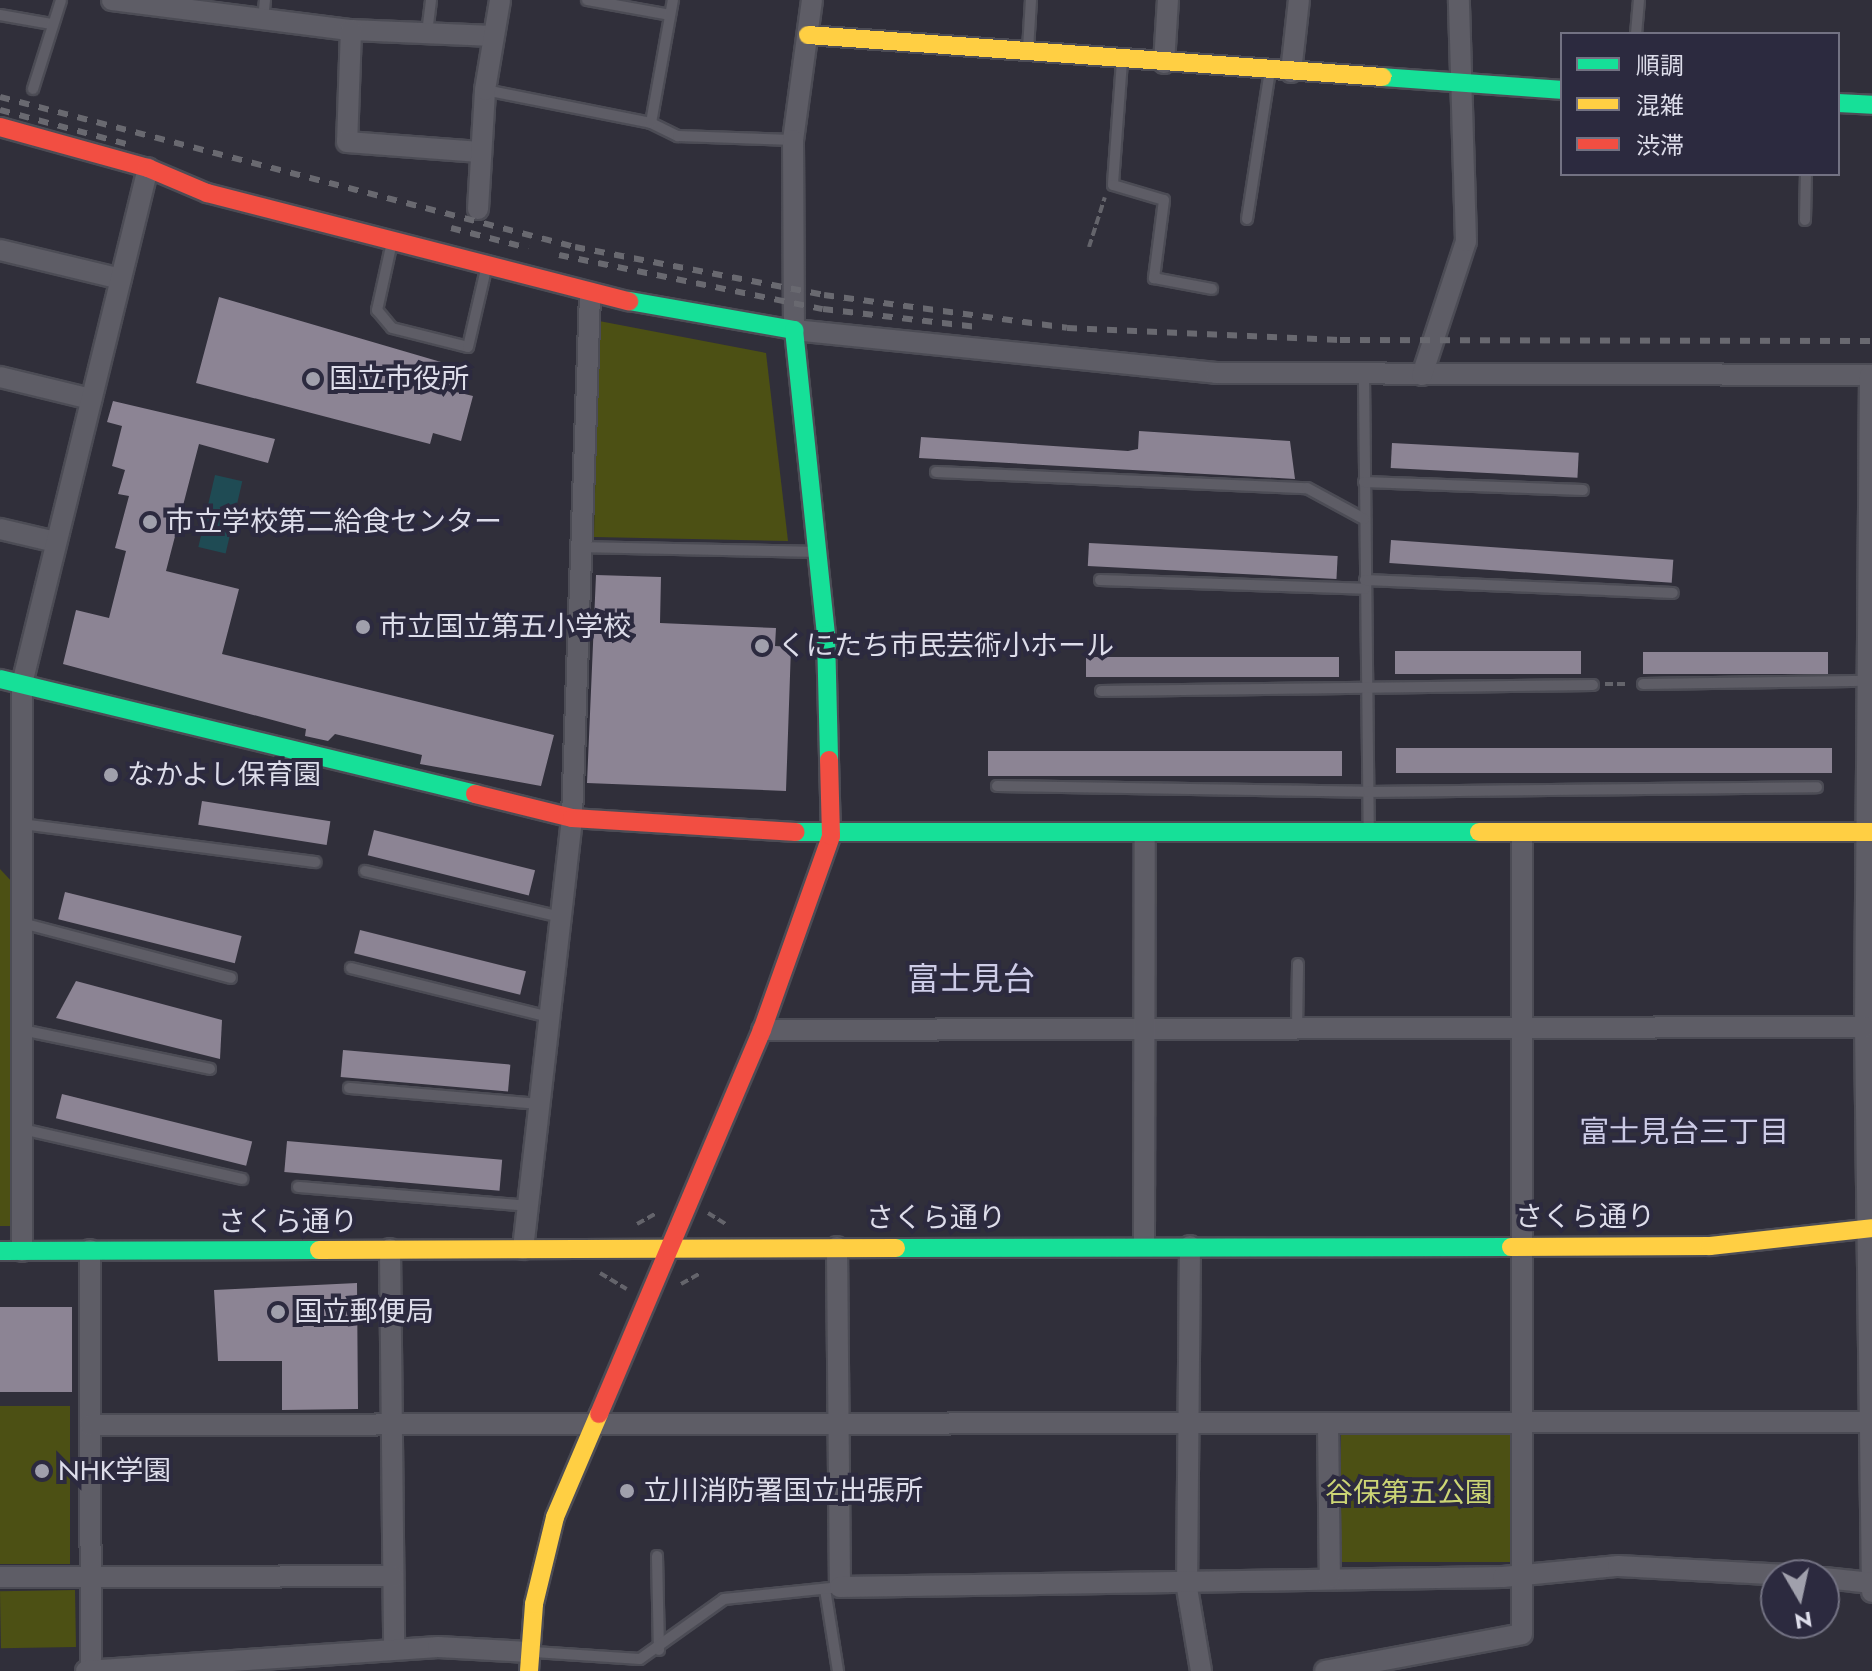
<!DOCTYPE html>
<html>
<head>
<meta charset="utf-8">
<style>
  body { margin:0 }
  #map { position:relative; width:1872px; height:1671px; overflow:hidden; background:#302f3a; font-family:Jost,"Noto Sans JP",sans-serif }
  div>[style] { position:absolute }
  .green>* { inset:0; background:#4c5014; transform-origin:0 0 }
  .water>* { inset:0; background:#1f4b54; transform-origin:0 0 }
  .building>* { inset:0; background:#8c8494; transform-origin:0 0 }
  .path>* { height:4px; margin-top:-2px; transform-origin:0; background:repeating-linear-gradient(90deg,#64646b 0 8px,transparent 0 12px) }
  .roads { filter:drop-shadow(2px 0 #4c4c55) drop-shadow(-2px 0 #4c4c55) drop-shadow(0 2px #4c4c55) drop-shadow(0 -2px #4c4c55) }
  .lane>* { height:10px; margin:-5px; padding:0 5px; transform-origin:5px; border-radius:5px; background:#5e5d66 }
  .street>* { height:20px; margin:-10px; padding:0 10px; transform-origin:10px; border-radius:10px; background:#5e5d66 }
  .fast>* { height:18px; margin:-9px; padding:0 9px; transform-origin:9px; border-radius:9px; background:#16e098 }
  .slow>* { height:18px; margin:-9px; padding:0 9px; transform-origin:9px; border-radius:9px; background:#ffcf43 }
  .jam>* { height:18px; margin:-9px; padding:0 9px; transform-origin:9px; border-radius:9px; background:#f24e42 }
  .rail>* { height:6px; margin-top:-3px; transform-origin:0; background:repeating-linear-gradient(90deg,#696970 0 10px,transparent 0 20px) }
  .dots>* { width:22px; height:22px; translate:-50% -50%; box-sizing:border-box; border:4px solid #2c2a3f; border-radius:50% }
  span { translate:-50% -50%; white-space:nowrap; text-align:center; line-height:1.15; -webkit-text-stroke:8px #2c2a3f; paint-order:stroke }
  .poi-label { font-size:28px; color:#ddddea }
  .left { translate:0 -50%; text-align:left }
  .street-label { font-size:28px; color:#ddddea }
  .park-label { font-size:28px; color:#ccd575 }
  .neighbourhood-label { font-size:30px; color:#cdcce7 }
  .quarter-label { font-size:32px; color:#cdcce7 }
  .legend { position:absolute; left:1560px; top:32px; width:280px; height:144px; box-sizing:border-box; background:#2c2a3f; border:2px solid #737283; margin:0; padding:10px 14px; list-style:none; font-size:24px; color:#ddddea }
  .legend li { display:flex; align-items:center; gap:16px; height:40px }
  .legend b { width:40px; border:2px solid #737283 }
  .north { position:absolute; left:1760px; top:1559px; width:80px; height:80px; box-sizing:border-box; background:#2c2a3f; border:2px solid #737283; border-radius:50%; rotate:171deg; font-size:22px; font-weight:700; line-height:32px; text-align:center; color:#ddddea }
  .north::after { content:''; display:block; margin:auto; width:28px; height:36px; background:#a0a0ac; clip-path:polygon(50% 0,100% 100%,50% 72%,0 100%) }
</style>
</head>
<body>
<div id="map">
  <div class="green">
    <div style="clip-path:polygon(599px 321px,766px 353px,788px 541px,594px 537px)"></div>
    <div style="clip-path:polygon(0 869px,14px 884px,17px 1226px,0 1226px)"></div>
    <div style="left:70px;top:1406px;width:158px;height:70px;rotate:90deg"></div>
    <div style="left:1341px;top:1426px;width:177px;height:136px"></div>
    <div style="left:75px;top:1590px;width:57px;height:75px;rotate:89deg"></div>
  </div>
  <div class="water">
    <div style="left:215px;top:475px;width:28px;height:74px;rotate:13deg"></div>
  </div>
  <div class="building">
    <div style="clip-path:polygon(219px 297px,458px 367px,452px 391px,473px 396px,461px 441px,433px 433px,430px 444px,196px 383px)"></div>
    <div style="clip-path:polygon(113px 401px,275px 439px,268px 463px,199px 444px,166px 571px,239px 589px,222px 654px,554px 735px,541px 786px,420px 764px,422px 755px,335px 734px,328px 741px,305px 736px,306px 729px,63px 664px,76px 610px,109px 618px,126px 551px,115px 548px,129px 496px,118px 494px,125px 470px,112px 466px,122px 426px,107px 422px)"></div>
    <div style="clip-path:polygon(1139px 431px,1290px 441px,1295px 479px,919px 458px,921px 437px,1128px 451px,1138px 449px)"></div>
    <div style="left:1392px;top:443px;width:187px;height:25px;rotate:3deg"></div>
    <div style="left:1391px;top:540px;width:283px;height:23px;rotate:4deg"></div>
    <div style="left:1089px;top:543px;width:249px;height:23px;rotate:3deg"></div>
    <div style="clip-path:polygon(596px 575px,661px 577px,660px 623px,776px 628px,775px 646px,791px 647px,786px 791px,587px 783px)"></div>
    <div style="left:1581px;top:651px;width:23px;height:186px;rotate:90deg"></div>
    <div style="left:1643px;top:652px;width:185px;height:22px"></div>
    <div style="left:1339px;top:657px;width:20px;height:253px;rotate:90deg"></div>
    <div style="left:1832px;top:748px;width:25px;height:436px;rotate:90deg"></div>
    <div style="left:988px;top:751px;width:354px;height:25px"></div>
    <div style="left:202px;top:801px;width:130px;height:24px;rotate:9deg"></div>
    <div style="left:374px;top:830px;width:166px;height:26px;rotate:14deg"></div>
    <div style="left:65px;top:892px;width:182px;height:28px;rotate:14deg"></div>
    <div style="left:360px;top:930px;width:171px;height:24px;rotate:14deg"></div>
    <div style="clip-path:polygon(76px 981px,222px 1020px,220px 1059px,56px 1018px)"></div>
    <div style="left:343px;top:1050px;width:168px;height:27px;rotate:5deg"></div>
    <div style="left:62px;top:1094px;width:196px;height:25px;rotate:14deg"></div>
    <div style="left:287px;top:1141px;width:216px;height:31px;rotate:5deg"></div>
    <div style="clip-path:polygon(357px 1283px,358px 1409px,282px 1410px,282px 1361px,218px 1361px,214px 1290px)"></div>
    <div style="left:0;top:1307px;width:72px;height:85px"></div>
  </div>
  <div class="path">
    <div style="left:1089px;top:247px;width:52px;rotate:-72.3deg"></div>
    <div style="left:1605px;top:684px;width:24px"></div>
    <div style="left:708px;top:1213px;width:22px;rotate:32deg"></div>
    <div style="left:637px;top:1224px;width:23px;rotate:-29deg"></div>
    <div style="left:600px;top:1273px;width:31px;rotate:31deg"></div>
    <div style="left:681px;top:1284px;width:23px;rotate:-29deg"></div>
  </div>
  <div class="roads">
    <div class="lane">
      <div style="left:587px;top:0;width:84px;rotate:10.2deg"></div>
      <div style="left:0;top:15px;width:52px;rotate:10deg"></div>
      <div style="left:263px;top:19px;width:19px;rotate:-84deg"></div>
      <div style="left:427px;top:33px;width:33px;rotate:-83deg"></div>
      <div style="left:1636px;top:34px;width:34px;rotate:-85deg"></div>
      <div style="left:1028px;top:50px;width:50px;rotate:-86.6deg"></div>
      <div style="left:1122px;top:61px;width:124px;rotate:94.2deg"></div>
      <div style="left:1113px;top:185px;width:53px;rotate:16.4deg"></div>
      <div style="left:1164px;top:200px;width:79px;rotate:97.3deg"></div>
      <div style="left:1154px;top:278px;width:59px;rotate:10.7deg"></div>
      <div style="left:33px;top:89px;width:93px;rotate:-72.5deg"></div>
      <div style="left:485px;top:90px;width:169px;rotate:11.2deg"></div>
      <div style="left:651px;top:123px;width:30px;rotate:26deg"></div>
      <div style="left:678px;top:136px;width:115px;rotate:2deg"></div>
      <div style="left:651px;top:123px;width:125px;rotate:-79.9deg"></div>
      <div style="left:1247px;top:219px;width:150px;rotate:-81.2deg"></div>
      <div style="left:1805px;top:220px;width:46px;rotate:-88.8deg"></div>
      <div style="left:392px;top:242px;width:70px;rotate:102.4deg"></div>
      <div style="left:377px;top:310px;width:23px;rotate:50deg"></div>
      <div style="left:392px;top:328px;width:78px;rotate:14deg"></div>
      <div style="left:468px;top:347px;width:80px;rotate:-77deg"></div>
      <div style="left:1364px;top:377px;width:451px;rotate:89.4deg"></div>
      <div style="left:936px;top:472px;width:371px;rotate:2.5deg"></div>
      <div style="left:1307px;top:488px;width:65px;rotate:28.5deg"></div>
      <div style="left:1364px;top:482px;width:219px;rotate:2.1deg"></div>
      <div style="left:581px;top:547px;width:235px;rotate:1.2deg"></div>
      <div style="left:1100px;top:580px;width:265px;rotate:1.9deg"></div>
      <div style="left:1365px;top:580px;width:308px;rotate:2.4deg"></div>
      <div style="left:1643px;top:684px;width:226px;rotate:-0.8deg"></div>
      <div style="left:1101px;top:691px;width:492px;rotate:-0.7deg"></div>
      <div style="left:997px;top:786px;width:371px;rotate:0.9deg"></div>
      <div style="left:1368px;top:792px;width:449px;rotate:-0.6deg"></div>
      <div style="left:22px;top:824px;width:296px;rotate:7.4deg"></div>
      <div style="left:365px;top:871px;width:201px;rotate:13.2deg"></div>
      <div style="left:22px;top:923px;width:216px;rotate:14.7deg"></div>
      <div style="left:351px;top:968px;width:204px;rotate:13.9deg"></div>
      <div style="left:1297px;top:1029px;width:65px;rotate:-89.1deg"></div>
      <div style="left:22px;top:1030px;width:192px;rotate:11.7deg"></div>
      <div style="left:349px;top:1088px;width:192px;rotate:4.8deg"></div>
      <div style="left:22px;top:1129px;width:226px;rotate:12.8deg"></div>
      <div style="left:298px;top:1187px;width:231px;rotate:4.7deg"></div>
      <div style="left:657px;top:1556px;width:94px;rotate:88.8deg"></div>
      <div style="left:825px;top:1589px;width:83px;rotate:81deg"></div>
      <div style="left:534px;top:1652px;width:106px;rotate:3.8deg"></div>
      <div style="left:640px;top:1659px;width:103px;rotate:-35.5deg"></div>
      <div style="left:724px;top:1599px;width:117px;rotate:-5.9deg"></div>
    </div>
    <div class="street">
      <div style="left:112px;top:0;width:241px;rotate:7.2deg"></div>
      <div style="left:351px;top:30px;width:142px;rotate:2.4deg"></div>
      <div style="left:812px;top:0;width:141px;rotate:97.7deg"></div>
      <div style="left:793px;top:140px;width:190px;rotate:89.7deg"></div>
      <div style="left:794px;top:330px;width:424px;rotate:5.8deg"></div>
      <div style="left:1216px;top:373px;width:656px;rotate:0.17deg"></div>
      <div style="left:351px;top:30px;width:112px;rotate:92deg"></div>
      <div style="left:347px;top:142px;width:133px;rotate:4.3deg"></div>
      <div style="left:1164px;top:63px;width:63px;rotate:-86.4deg"></div>
      <div style="left:1291px;top:72px;width:72px;rotate:-83.7deg"></div>
      <div style="left:478px;top:209px;width:119px;rotate:-86.6deg"></div>
      <div style="left:485px;top:90px;width:91px;rotate:-80.5deg"></div>
      <div style="left:0;top:250px;width:124px;rotate:13.5deg"></div>
      <div style="left:1422px;top:375px;width:141px;rotate:-71.8deg"></div>
      <div style="left:1466px;top:241px;width:241px;rotate:-91.7deg"></div>
      <div style="left:1870px;top:375px;width:652px;rotate:90.44deg"></div>
      <div style="left:1865px;top:1027px;width:565px;rotate:89.29deg"></div>
      <div style="left:0;top:377px;width:94px;rotate:13.6deg"></div>
      <div style="left:0;top:529px;width:57px;rotate:13.1deg"></div>
      <div style="left:762px;top:1030px;width:1103px;rotate:-0.16deg"></div>
      <div style="left:1144px;top:1246px;width:411px;rotate:-89.9deg"></div>
      <div style="left:1190px;top:1246px;width:342px;rotate:90.5deg"></div>
      <div style="left:1187px;top:1588px;width:84px;rotate:80.4deg"></div>
      <div style="left:837px;top:1247px;width:340px;rotate:89.5deg"></div>
      <div style="left:840px;top:1587px;width:663px;rotate:-0.86deg"></div>
      <div style="left:1503px;top:1577px;width:116px;rotate:-5.5deg"></div>
      <div style="left:1618px;top:1566px;width:170px;rotate:3deg"></div>
      <div style="left:390px;top:1249px;width:400px;rotate:89.4deg"></div>
      <div style="left:523px;top:1249px;width:434px;rotate:-83.5deg"></div>
      <div style="left:572px;top:818px;width:524px;rotate:-88.03deg"></div>
      <div style="left:90px;top:1250px;width:421px;rotate:89.9deg"></div>
      <div style="left:22px;top:1251px;width:567px;rotate:-90deg"></div>
      <div style="left:22px;top:684px;width:531px;rotate:-76.28deg"></div>
      <div style="left:1328px;top:1423px;width:155px;rotate:89.3deg"></div>
      <div style="left:90px;top:1425px;width:1782px;rotate:-0.1deg"></div>
      <div style="left:0;top:1577px;width:393px;rotate:-0.1deg"></div>
      <div style="left:1824px;top:1578px;width:48px;rotate:5.9deg"></div>
      <div style="left:86px;top:1671px;width:353px;rotate:-3.9deg"></div>
      <div style="left:438px;top:1647px;width:91px;rotate:3.1deg"></div>
      <div style="left:1325px;top:1671px;width:200px;rotate:-10.6deg"></div>
      <div style="left:1522px;top:1634px;width:800px;rotate:-90deg"></div>
    </div>
    <div class="fast">
      <div style="left:1382px;top:77px;width:180px;rotate:4.1deg"></div>
      <div style="left:1838px;top:103px;width:34px;rotate:3deg"></div>
      <div style="left:629px;top:301px;width:168px;rotate:10deg"></div>
      <div style="left:794px;top:330px;width:307px;rotate:84deg"></div>
      <div style="left:826px;top:635px;width:125px;rotate:88.6deg"></div>
      <div style="left:0;top:679px;width:489px;rotate:13.6deg"></div>
      <div style="left:796px;top:832px;width:683px"></div>
      <div style="left:896px;top:1248px;width:615px;rotate:-0.09deg"></div>
      <div style="left:0;top:1251px;width:319px;rotate:-0.2deg"></div>
    </div>
    <div class="slow">
      <div style="left:808px;top:35px;width:576px;rotate:4.18deg"></div>
      <div style="left:1479px;top:832px;width:393px"></div>
      <div style="left:1511px;top:1247px;width:199px;rotate:-0.3deg"></div>
      <div style="left:1710px;top:1246px;width:163px;rotate:-6.3deg"></div>
      <div style="left:319px;top:1250px;width:577px;rotate:-0.2deg"></div>
      <div style="left:529px;top:1671px;width:67px;rotate:-85.7deg"></div>
      <div style="left:534px;top:1604px;width:89px;rotate:-76.4deg"></div>
      <div style="left:555px;top:1517px;width:112px;rotate:-66.9deg"></div>
    </div>
    <div class="jam">
      <div style="left:0;top:127px;width:154px;rotate:15.5deg"></div>
      <div style="left:148px;top:168px;width:64px;rotate:23deg"></div>
      <div style="left:207px;top:193px;width:436px;rotate:14.4deg"></div>
      <div style="left:475px;top:794px;width:100px;rotate:13.9deg"></div>
      <div style="left:572px;top:818px;width:224px;rotate:3.6deg"></div>
      <div style="left:599px;top:1414px;width:417px;rotate:-67deg"></div>
      <div style="left:762px;top:1030px;width:206px;rotate:-70.4deg"></div>
      <div style="left:831px;top:836px;width:76px;rotate:-91.5deg"></div>
    </div>
  </div>
  <div class="rail">
    <div style="left:0;top:97px;width:594px;rotate:14.62deg"></div>
    <div style="left:575px;top:247px;width:254px;rotate:10.9deg"></div>
    <div style="left:824px;top:295px;width:245px;rotate:7.7deg"></div>
    <div style="left:1067px;top:328px;width:273px;rotate:2.5deg"></div>
    <div style="left:1340px;top:340px;width:532px;rotate:0.11deg"></div>
    <div style="left:0;top:110px;width:138px;rotate:15.1deg"></div>
    <div style="left:451px;top:228px;width:80px;rotate:14.6deg"></div>
    <div style="left:559px;top:255px;width:269px;rotate:11.6deg"></div>
    <div style="left:823px;top:309px;width:155px;rotate:6.7deg"></div>
  </div>
  <div class="dots">
    <div style="left:313px;top:379px;background:#a0a0ac"></div>
    <div style="left:150px;top:522px;background:#a0a0ac"></div>
    <div style="left:363px;top:627px;background:#a0a0ac"></div>
    <div style="left:762px;top:646px;background:#a0a0ac"></div>
    <div style="left:111px;top:775px;background:#a0a0ac"></div>
    <div style="left:278px;top:1312px;background:#a0a0ac"></div>
    <div style="left:42px;top:1471px;background:#a0a0ac"></div>
    <div style="left:627px;top:1491px;background:#a0a0ac"></div>
  </div>
  <div class="poi-label">
    <span class="left" style="left:329px;top:379px">国立市役所</span>
    <span class="left" style="left:166px;top:522px">市立学校第二給食センター</span>
    <span class="left" style="left:379px;top:627px">市立国立第五小学校</span>
    <span class="left" style="left:778px;top:646px">くにたち市民芸術小ホール</span>
    <span class="left" style="left:127px;top:775px">なかよし保育園</span>
    <span class="left" style="left:294px;top:1312px">国立郵便局</span>
    <span class="left" style="left:58px;top:1471px">NHK学園</span>
    <span class="left" style="left:643px;top:1491px">立川消防署国立出張所</span>
  </div>
  <div class="street-label">
    <span style="left:1585px;top:1217px">さくら通り</span>
    <span style="left:936px;top:1218px">さくら通り</span>
    <span style="left:288px;top:1222px">さくら通り</span>
  </div>
  <div class="park-label">
    <span style="left:1409px;top:1493px">谷保第五公園</span>
  </div>
  <div class="neighbourhood-label">
    <span style="left:1684px;top:1132px">富士見台三丁目</span>
  </div>
  <div class="quarter-label">
    <span style="left:971px;top:979px">富士見台</span>
  </div>
  <ul class="legend">
  <li><b style="height:10px;background:#16e098"></b>順調</li>
  <li><b style="height:10px;background:#ffcf43"></b>混雑</li>
  <li><b style="height:10px;background:#f24e42"></b>渋滞</li>
  </ul>
  <div class="north">N</div>
</div>
</body>
</html>
